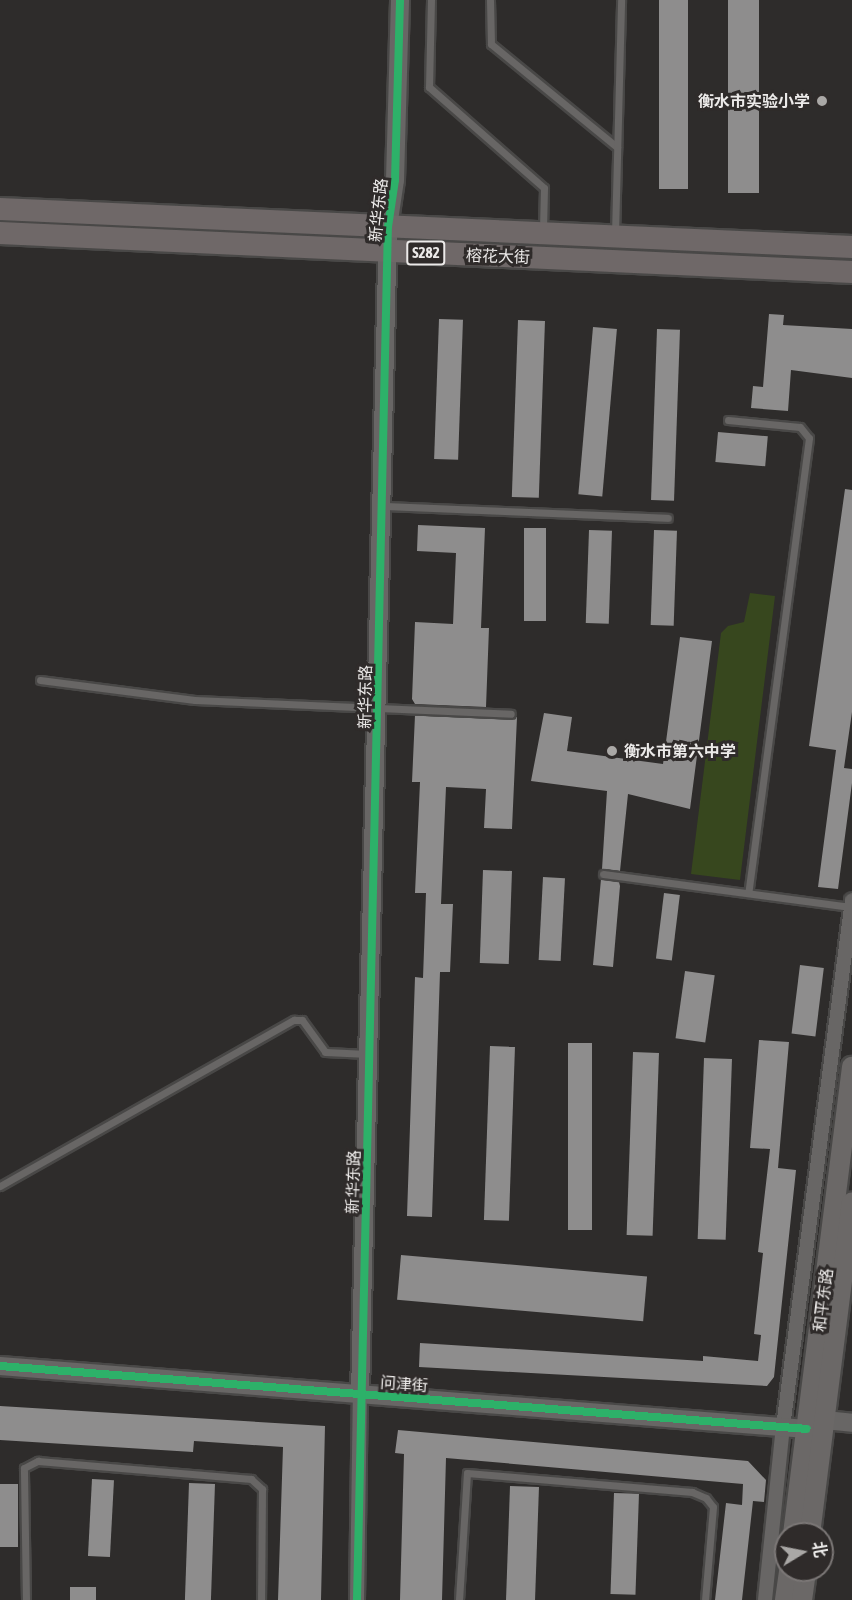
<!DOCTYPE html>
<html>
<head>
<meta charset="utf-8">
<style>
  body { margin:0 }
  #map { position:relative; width:852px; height:1600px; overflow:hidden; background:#2e2c2b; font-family:"Asap Condensed","Noto Sans SC",sans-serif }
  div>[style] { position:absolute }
  .green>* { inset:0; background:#37471e }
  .building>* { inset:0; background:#8e8d8d; transform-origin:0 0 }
  .roads { filter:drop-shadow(2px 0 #494847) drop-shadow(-2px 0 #494847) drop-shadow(0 2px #494847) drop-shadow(0 -2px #494847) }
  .service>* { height:7px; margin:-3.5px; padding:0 3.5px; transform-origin:3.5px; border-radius:3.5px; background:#686665 }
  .minor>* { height:14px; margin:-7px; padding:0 7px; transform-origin:7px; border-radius:7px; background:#686665 }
  .tertiary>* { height:18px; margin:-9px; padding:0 9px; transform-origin:9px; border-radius:9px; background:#686665 }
  .secondary>* { height:20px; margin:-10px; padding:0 10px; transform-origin:10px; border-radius:10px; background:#6b6867 }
  .primary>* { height:22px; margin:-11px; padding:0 11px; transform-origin:11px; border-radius:11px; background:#6f6868 }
  .cycleway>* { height:8px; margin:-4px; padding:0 4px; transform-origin:4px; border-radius:4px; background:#2db169 }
  .dots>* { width:16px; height:16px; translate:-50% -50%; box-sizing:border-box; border:3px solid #2f2b2a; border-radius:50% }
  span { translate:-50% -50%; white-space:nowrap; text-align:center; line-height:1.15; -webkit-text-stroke:6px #2f2b2a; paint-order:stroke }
  .shield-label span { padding:2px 4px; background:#2f2b2a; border:2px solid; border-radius:4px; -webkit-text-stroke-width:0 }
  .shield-label { font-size:15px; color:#eceae9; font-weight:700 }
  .poi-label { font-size:16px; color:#eceae9; font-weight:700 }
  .right { translate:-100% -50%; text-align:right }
  .left { translate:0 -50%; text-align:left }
  .street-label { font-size:16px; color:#eceae9 }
  .north { position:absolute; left:774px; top:1522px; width:60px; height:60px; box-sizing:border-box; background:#2f2b2a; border:2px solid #7b7776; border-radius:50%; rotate:80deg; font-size:16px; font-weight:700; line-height:24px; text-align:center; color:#eceae9 }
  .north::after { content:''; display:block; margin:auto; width:21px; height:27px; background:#aaa8a6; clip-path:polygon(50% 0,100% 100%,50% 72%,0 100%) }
</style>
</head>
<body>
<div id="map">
  <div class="green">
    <div style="clip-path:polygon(750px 593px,775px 596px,740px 880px,691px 874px,721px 633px,728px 626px,744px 622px)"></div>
  </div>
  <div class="building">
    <div style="left:659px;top:0;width:29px;height:189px"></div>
    <div style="left:728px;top:0;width:31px;height:193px"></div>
    <div style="clip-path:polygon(769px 314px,784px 315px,783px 325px,852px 329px,852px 378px,791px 370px,788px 411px,751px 408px,753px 386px,763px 387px)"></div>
    <div style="left:439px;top:319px;width:24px;height:140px;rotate:2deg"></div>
    <div style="left:518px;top:320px;width:27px;height:177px;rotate:2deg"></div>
    <div style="left:593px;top:327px;width:24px;height:168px;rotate:5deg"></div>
    <div style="left:657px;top:329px;width:23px;height:171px;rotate:2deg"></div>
    <div style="left:718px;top:432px;width:50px;height:30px;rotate:5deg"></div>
    <div style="clip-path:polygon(845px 489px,852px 490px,852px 712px,844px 768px,852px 769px,852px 783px,838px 889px,818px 887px,836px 750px,809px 746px)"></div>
    <div style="clip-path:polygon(418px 525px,485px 528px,481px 628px,489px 628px,486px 707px,415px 704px,412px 699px,415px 622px,453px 624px,456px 553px,417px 551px)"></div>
    <div style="left:524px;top:528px;width:22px;height:93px"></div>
    <div style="left:589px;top:530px;width:23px;height:93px;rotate:2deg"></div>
    <div style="left:654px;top:530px;width:23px;height:95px;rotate:2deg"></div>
    <div style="clip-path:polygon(680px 637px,712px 641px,690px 809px,628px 794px,620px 871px,602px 869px,607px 791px,531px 781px,544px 713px,572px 717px,567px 751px,663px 764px)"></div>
    <div style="clip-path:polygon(415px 715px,517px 717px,512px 829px,484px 828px,486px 789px,446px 787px,441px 904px,453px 904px,450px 972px,440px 972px,432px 1217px,407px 1216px,415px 977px,423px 978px,426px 893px,415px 893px,420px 782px,412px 782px)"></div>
    <div style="left:483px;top:870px;width:29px;height:93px;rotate:2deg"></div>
    <div style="left:543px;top:877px;width:22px;height:83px;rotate:3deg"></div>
    <div style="clip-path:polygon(601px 879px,619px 882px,620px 886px,613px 967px,593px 965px)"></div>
    <div style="left:664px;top:893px;width:16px;height:66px;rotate:7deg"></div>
    <div style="left:800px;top:965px;width:24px;height:69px;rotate:7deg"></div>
    <div style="left:685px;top:971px;width:30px;height:68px;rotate:8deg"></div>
    <div style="clip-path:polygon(759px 1040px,789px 1042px,778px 1168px,796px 1170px,774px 1377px,767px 1386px,419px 1367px,420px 1343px,703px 1361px,703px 1356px,758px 1361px,761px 1335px,754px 1334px,763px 1253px,758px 1252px,770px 1149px,750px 1148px)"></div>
    <div style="left:568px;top:1043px;width:24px;height:187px"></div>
    <div style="left:490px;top:1046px;width:25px;height:174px;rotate:2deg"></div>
    <div style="left:633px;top:1052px;width:26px;height:183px;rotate:2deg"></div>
    <div style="left:704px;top:1058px;width:28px;height:181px;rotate:2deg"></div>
    <div style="left:401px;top:1255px;width:247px;height:45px;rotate:5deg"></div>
    <div style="clip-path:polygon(0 1406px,325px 1426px,321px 1600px,278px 1600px,283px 1447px,194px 1441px,193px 1452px,0 1440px)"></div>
    <div style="clip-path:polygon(398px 1430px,748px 1461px,766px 1480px,764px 1502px,753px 1501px,742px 1600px,715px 1600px,726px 1503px,742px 1505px,743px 1484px,446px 1458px,442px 1600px,400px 1600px,404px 1454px,395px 1453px)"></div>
    <div style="left:92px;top:1479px;width:22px;height:77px;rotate:3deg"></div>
    <div style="left:189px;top:1483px;width:26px;height:117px;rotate:2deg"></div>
    <div style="left:0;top:1484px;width:18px;height:63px"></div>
    <div style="left:510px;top:1486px;width:29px;height:114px;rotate:2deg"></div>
    <div style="left:614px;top:1493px;width:25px;height:101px;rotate:2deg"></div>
    <div style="left:70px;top:1587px;width:26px;height:13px"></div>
  </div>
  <div class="roads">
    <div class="service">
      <div style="left:431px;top:0;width:87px;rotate:91.3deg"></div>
      <div style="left:429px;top:87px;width:153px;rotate:41.3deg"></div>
      <div style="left:544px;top:188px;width:42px;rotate:91.4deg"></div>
      <div style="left:490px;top:0;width:44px;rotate:88.7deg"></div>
      <div style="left:491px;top:44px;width:163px;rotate:39.3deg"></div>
      <div style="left:615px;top:234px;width:234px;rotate:-88.5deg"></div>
      <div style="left:728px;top:420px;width:72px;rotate:5.6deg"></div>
      <div style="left:800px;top:427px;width:14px;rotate:51deg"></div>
      <div style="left:809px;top:438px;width:459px;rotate:97.6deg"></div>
      <div style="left:383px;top:506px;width:285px;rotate:2.4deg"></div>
      <div style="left:40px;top:680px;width:156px;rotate:7.4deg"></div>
      <div style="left:195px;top:700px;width:316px;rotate:2.5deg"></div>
      <div style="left:603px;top:874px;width:250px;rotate:7.6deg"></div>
      <div style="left:0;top:1186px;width:338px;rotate:-29.5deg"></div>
      <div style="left:294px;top:1020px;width:8px"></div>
      <div style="left:302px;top:1020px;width:39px;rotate:54deg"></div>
      <div style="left:325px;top:1052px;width:43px;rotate:2.7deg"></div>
      <div style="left:26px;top:1600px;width:132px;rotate:-90.9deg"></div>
      <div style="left:24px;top:1468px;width:16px;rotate:-27deg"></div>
      <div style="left:38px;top:1461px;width:214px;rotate:4.8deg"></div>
      <div style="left:251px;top:1479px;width:15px;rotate:42deg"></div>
      <div style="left:262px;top:1489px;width:111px;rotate:90.5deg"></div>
      <div style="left:459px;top:1600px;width:127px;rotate:-86.4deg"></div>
      <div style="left:467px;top:1473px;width:226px;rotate:4.8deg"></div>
      <div style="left:692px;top:1492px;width:15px;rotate:23deg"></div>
      <div style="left:706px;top:1498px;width:11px;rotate:52deg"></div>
      <div style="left:713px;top:1507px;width:93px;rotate:94.9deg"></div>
    </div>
    <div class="minor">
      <div style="left:357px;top:1600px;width:206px;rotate:-89.2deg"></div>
      <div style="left:765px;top:1600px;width:174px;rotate:-84.1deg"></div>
      <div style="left:783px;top:1427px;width:531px;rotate:-82.54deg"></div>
    </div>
    <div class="tertiary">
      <div style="left:0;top:1366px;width:809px;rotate:4.46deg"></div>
      <div style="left:360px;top:1394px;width:1167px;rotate:-88.63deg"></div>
      <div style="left:388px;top:227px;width:48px;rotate:-81.5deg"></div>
      <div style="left:395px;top:180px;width:180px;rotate:-88.4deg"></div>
      <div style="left:825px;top:1420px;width:27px;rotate:6deg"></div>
    </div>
    <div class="secondary">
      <div style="left:793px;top:1534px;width:471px;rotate:-82.8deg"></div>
      <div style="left:810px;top:1534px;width:334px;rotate:-82.8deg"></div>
      <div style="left:785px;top:1600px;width:30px;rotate:-82deg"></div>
      <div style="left:802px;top:1600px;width:30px;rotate:-82deg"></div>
    </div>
    <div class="primary">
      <div style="left:0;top:209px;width:853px;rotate:2.55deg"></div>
      <div style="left:0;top:233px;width:853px;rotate:2.62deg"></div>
    </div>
  </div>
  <div class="cycleway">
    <div style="left:0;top:1366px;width:809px;rotate:4.46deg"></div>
    <div style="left:357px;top:1600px;width:1373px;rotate:-88.71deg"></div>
    <div style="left:388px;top:227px;width:48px;rotate:-81.5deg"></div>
    <div style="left:395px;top:180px;width:180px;rotate:-88.4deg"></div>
  </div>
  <div class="dots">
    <div style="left:822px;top:101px;background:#aaa8a6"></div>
    <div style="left:612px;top:751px;background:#aaa8a6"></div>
  </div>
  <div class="shield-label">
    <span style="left:426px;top:253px">S282</span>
  </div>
  <div class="poi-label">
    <span class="right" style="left:810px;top:101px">衡水市实验小学</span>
    <span class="left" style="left:624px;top:751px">衡水市第六中学</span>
  </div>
  <div class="street-label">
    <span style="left:378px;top:210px;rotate:-84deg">新华东路</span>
    <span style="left:498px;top:256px;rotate:2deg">榕花大街</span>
    <span style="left:365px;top:697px;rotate:-89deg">新华东路</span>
    <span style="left:353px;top:1182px;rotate:-88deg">新华东路</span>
    <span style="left:823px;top:1300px;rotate:-83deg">和平东路</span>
    <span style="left:404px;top:1384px;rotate:4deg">问津街</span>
  </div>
  <div class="north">北</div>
</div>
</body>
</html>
